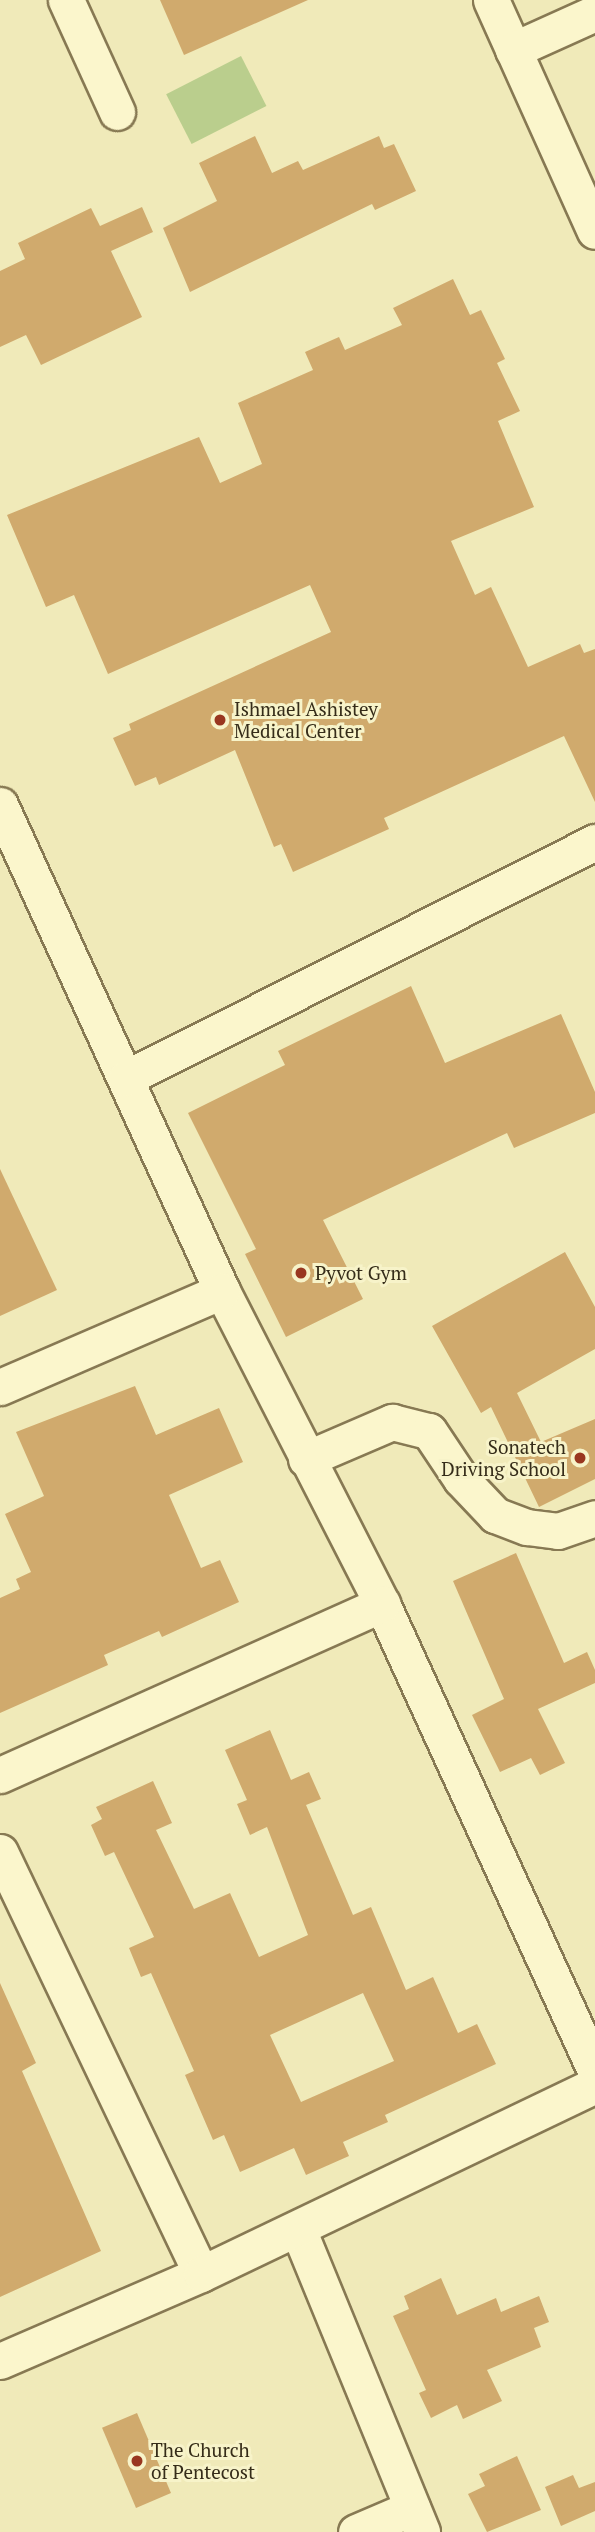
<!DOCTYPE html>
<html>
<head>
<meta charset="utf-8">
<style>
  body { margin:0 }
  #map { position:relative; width:595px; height:2532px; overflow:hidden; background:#f0eab9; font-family:"PT Serif",serif }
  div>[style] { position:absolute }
  .green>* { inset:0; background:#bace8d; transform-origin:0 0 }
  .building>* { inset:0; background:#d0aa6d; transform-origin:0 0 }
  .roads { filter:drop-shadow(2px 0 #877953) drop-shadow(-2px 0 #877953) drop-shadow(0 2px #877953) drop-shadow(0 -2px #877953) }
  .minor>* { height:35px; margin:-17.5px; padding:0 17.5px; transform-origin:17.5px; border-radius:17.5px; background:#fbf6cc }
  .dots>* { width:19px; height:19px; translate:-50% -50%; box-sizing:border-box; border:4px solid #f7f3c9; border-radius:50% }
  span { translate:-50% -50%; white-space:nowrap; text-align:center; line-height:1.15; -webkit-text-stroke:6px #f7f3c9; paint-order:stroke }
  .poi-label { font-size:19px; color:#352c19 }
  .left { translate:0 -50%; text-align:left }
  .right { translate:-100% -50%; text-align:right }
</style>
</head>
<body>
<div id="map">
  <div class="green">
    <div style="left:241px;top:56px;width:56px;height:84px;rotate:63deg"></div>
  </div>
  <div class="building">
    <div style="clip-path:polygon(160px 0,308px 0,184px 55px)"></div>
    <div style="clip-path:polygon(255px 136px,272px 173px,298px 161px,303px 170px,379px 136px,384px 148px,394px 144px,416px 191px,375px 210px,372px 204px,190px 292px,163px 228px,217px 201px,199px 163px)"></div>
    <div style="clip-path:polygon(142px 207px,153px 232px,111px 251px,142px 317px,41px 365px,26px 335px,0 347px,0 271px,25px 259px,18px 243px,91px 208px,100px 226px)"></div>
    <div style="clip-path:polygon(453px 279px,470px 315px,481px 310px,505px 359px,497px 363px,520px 411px,498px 421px,534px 507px,451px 541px,475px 595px,491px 587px,528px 667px,580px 644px,584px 653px,595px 649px,595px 802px,564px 736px,384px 818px,389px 829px,293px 872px,281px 844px,274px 847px,235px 750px,159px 785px,156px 777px,135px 786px,113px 738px,131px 730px,129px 724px,331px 632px,310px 585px,108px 674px,74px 595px,46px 607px,7px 515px,199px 437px,220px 483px,262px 464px,238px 403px,313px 370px,305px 352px,339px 337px,345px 350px,402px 325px,393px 308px)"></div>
    <div style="clip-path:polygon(411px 986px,445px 1063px,561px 1014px,595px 1092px,595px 1113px,514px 1148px,507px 1133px,323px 1220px,363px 1299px,286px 1337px,245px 1254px,256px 1249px,188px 1113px,285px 1065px,278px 1051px)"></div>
    <div style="clip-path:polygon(0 1169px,57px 1290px,0 1316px)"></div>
    <div style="clip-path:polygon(565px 1252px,595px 1307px,595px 1349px,517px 1393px,541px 1442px,595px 1419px,595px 1479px,539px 1507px,491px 1407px,481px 1413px,432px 1326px)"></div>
    <div style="clip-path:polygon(135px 1386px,156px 1435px,219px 1408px,243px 1462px,169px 1495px,201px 1568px,220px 1560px,239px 1602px,162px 1637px,159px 1631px,104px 1655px,108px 1665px,0 1713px,0 1598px,20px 1589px,16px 1579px,31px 1572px,5px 1514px,44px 1496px,16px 1432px)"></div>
    <div style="clip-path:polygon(516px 1553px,564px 1663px,587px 1652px,595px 1670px,595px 1683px,538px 1709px,565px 1763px,540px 1775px,531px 1758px,500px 1772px,472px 1715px,504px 1699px,453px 1581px)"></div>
    <div style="clip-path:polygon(evenodd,270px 1730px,291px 1780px,309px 1772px,321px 1799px,306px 1805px,353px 1915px,371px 1907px,406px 1990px,433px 1977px,458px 2033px,477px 2024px,496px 2064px,385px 2115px,388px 2122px,343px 2142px,349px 2156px,306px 2175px,294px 2148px,240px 2172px,224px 2135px,213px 2140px,185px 2075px,194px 2071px,151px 1973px,141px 1977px,129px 1948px,154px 1937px,114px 1852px,105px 1856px,91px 1825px,102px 1819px,96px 1807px,153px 1781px,172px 1823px,156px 1830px,194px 1909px,230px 1893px,259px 1957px,308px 1935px,267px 1827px,250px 1835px,237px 1804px,247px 1800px,225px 1750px,270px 1730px,363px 1993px,394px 2061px,301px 2102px,270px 2035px,363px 1993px)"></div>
    <div style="clip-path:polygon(0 1983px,36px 2063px,22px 2071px,101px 2251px,0 2297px)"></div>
    <div style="clip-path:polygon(441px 2278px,457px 2315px,496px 2298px,501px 2312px,539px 2296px,549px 2322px,534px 2328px,541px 2347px,487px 2370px,502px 2401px,463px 2419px,457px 2405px,431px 2418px,419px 2393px,426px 2390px,393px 2316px,409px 2309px,404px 2296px)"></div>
    <div style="left:137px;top:2413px;width:87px;height:38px;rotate:67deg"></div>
    <div style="clip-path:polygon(517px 2456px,541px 2510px,487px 2532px,468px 2494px,485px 2486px,479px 2474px)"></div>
    <div style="clip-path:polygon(573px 2475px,579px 2488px,595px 2482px,595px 2511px,561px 2526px,545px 2487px)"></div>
  </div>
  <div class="roads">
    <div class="minor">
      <div style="left:66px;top:0;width:123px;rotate:65.5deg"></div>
      <div style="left:491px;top:0;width:253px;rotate:65.8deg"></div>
      <div style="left:513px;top:50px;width:90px;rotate:-24.3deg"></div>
      <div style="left:0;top:805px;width:534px;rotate:65.45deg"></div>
      <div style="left:222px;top:1291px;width:352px;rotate:62.9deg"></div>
      <div style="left:382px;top:1604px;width:512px;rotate:65.44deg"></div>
      <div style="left:126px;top:1078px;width:525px;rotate:-26.71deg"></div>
      <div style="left:0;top:1387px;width:242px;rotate:-23.4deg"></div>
      <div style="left:306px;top:1459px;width:94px;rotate:-23.3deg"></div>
      <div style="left:392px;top:1422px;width:38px;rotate:14deg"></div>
      <div style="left:429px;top:1431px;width:58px;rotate:56.3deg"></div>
      <div style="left:461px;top:1479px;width:50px;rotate:46.6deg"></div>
      <div style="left:495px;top:1515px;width:34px;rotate:21deg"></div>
      <div style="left:527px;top:1527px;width:31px;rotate:7deg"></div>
      <div style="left:558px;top:1531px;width:39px;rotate:-19deg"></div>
      <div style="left:0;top:1775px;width:419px;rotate:-24.1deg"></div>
      <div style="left:0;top:1852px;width:467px;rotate:64.5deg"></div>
      <div style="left:298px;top:2229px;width:327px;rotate:67.7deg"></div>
      <div style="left:0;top:2361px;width:219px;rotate:-23.4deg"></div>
      <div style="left:201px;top:2274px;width:437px;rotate:-25.6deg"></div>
      <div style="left:356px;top:2532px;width:61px;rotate:-23.2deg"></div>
    </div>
  </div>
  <div class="dots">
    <div style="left:220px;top:720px;background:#993720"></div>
    <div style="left:301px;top:1273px;background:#993720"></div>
    <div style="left:580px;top:1458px;background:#993720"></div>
    <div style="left:137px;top:2461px;background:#993720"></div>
  </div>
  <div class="poi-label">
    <span class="left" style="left:234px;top:720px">Ishmael Ashistey<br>Medical Center</span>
    <span class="left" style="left:315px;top:1273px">Pyvot Gym</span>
    <span class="right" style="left:566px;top:1458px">Sonatech<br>Driving School</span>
    <span class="left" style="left:151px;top:2461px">The Church<br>of Pentecost</span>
  </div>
</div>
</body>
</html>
